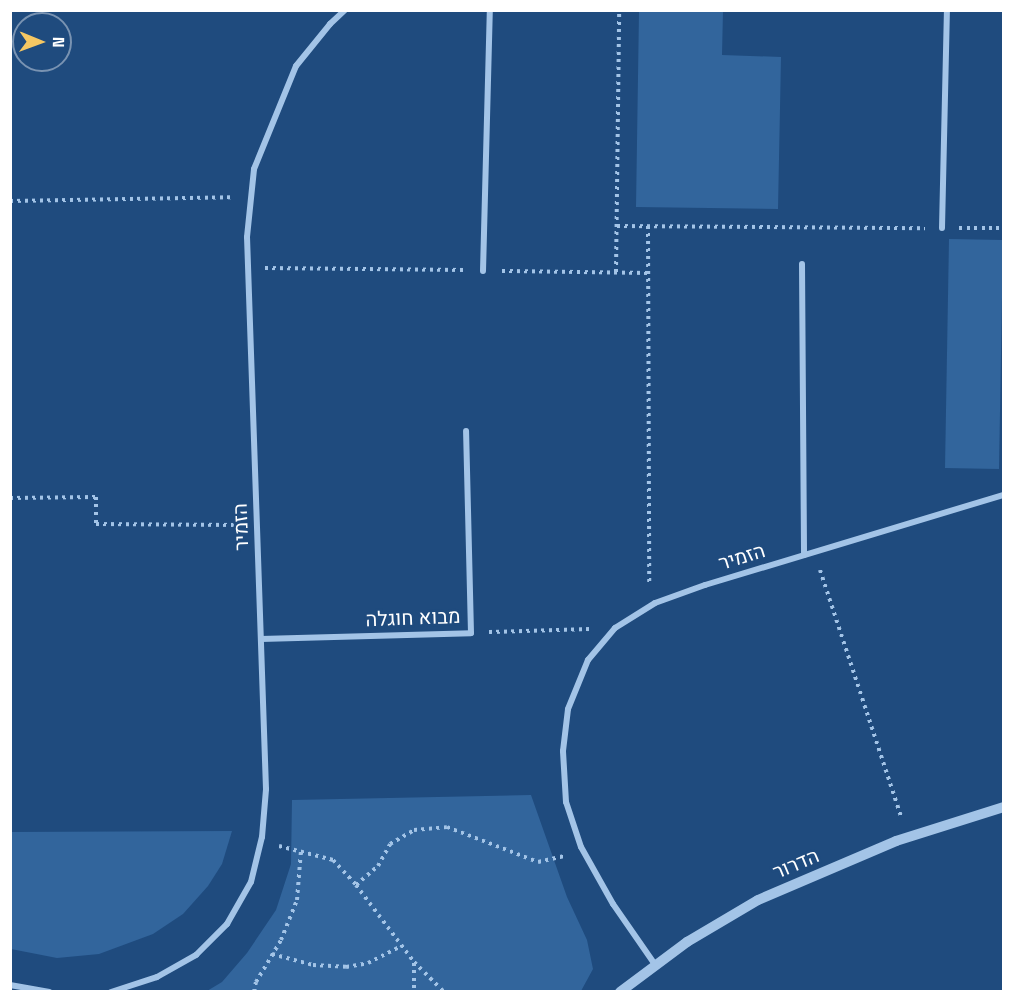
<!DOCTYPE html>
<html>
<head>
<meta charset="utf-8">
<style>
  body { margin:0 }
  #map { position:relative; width:1014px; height:1002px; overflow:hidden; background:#1f4b7e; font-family:"Space Grotesk",Heebo,sans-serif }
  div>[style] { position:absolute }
  .green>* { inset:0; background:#32659c; transform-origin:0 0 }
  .path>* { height:4px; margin-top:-2px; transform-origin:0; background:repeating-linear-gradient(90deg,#a3c4e7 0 3px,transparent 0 7.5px) }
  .minor>* { height:6px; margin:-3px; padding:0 3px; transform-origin:3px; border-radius:3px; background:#a3c4e7 }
  .tertiary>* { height:10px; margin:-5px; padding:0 5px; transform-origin:5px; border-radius:5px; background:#a3c4e7 }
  span { translate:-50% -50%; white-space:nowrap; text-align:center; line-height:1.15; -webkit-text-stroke:5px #1f4b7e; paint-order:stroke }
  .street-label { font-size:20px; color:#fff }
  .frame { position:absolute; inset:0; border:12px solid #fff; pointer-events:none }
  .north { position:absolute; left:12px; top:12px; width:60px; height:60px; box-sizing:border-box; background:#1f4b7e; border:2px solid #7993b2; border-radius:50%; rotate:91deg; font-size:16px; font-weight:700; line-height:24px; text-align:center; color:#fff }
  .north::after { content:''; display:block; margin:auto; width:21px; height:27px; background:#f5c763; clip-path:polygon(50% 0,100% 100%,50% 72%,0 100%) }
</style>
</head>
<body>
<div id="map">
  <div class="green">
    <div style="clip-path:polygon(639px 11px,723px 11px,722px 55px,781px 57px,778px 209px,636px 207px)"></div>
    <div style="left:949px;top:239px;width:54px;height:229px;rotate:1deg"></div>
    <div style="clip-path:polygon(531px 795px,567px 897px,587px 940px,593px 969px,581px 991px,207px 991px,222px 982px,247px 953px,276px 910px,291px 864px,292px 800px)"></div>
    <div style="clip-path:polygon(232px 831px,222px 864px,208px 886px,183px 914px,153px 934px,99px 954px,57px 958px,11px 949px,11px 832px)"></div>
  </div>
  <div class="path">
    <div style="left:10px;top:201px;width:222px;rotate:-1deg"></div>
    <div style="left:617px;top:226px;width:308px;rotate:0.4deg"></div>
    <div style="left:648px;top:226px;width:359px;rotate:89.8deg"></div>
    <div style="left:959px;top:228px;width:45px"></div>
    <div style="left:265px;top:268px;width:200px;rotate:0.6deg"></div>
    <div style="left:502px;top:271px;width:147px;rotate:0.8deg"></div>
    <div style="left:616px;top:272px;width:262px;rotate:-89.3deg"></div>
    <div style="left:10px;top:498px;width:86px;rotate:-0.7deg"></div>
    <div style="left:96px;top:497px;width:27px;rotate:90deg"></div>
    <div style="left:96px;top:524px;width:141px;rotate:0.4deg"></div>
    <div style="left:820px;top:570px;width:259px;rotate:71.8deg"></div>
    <div style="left:489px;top:632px;width:101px;rotate:-1.7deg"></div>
    <div style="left:279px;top:846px;width:56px;rotate:14.5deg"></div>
    <div style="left:333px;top:860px;width:34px;rotate:47deg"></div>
    <div style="left:356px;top:885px;width:96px;rotate:53deg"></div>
    <div style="left:414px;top:962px;width:42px;rotate:45deg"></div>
    <div style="left:356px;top:885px;width:29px;rotate:-41deg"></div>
    <div style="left:378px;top:866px;width:25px;rotate:-61deg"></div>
    <div style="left:390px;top:844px;width:28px;rotate:-30deg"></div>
    <div style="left:414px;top:830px;width:33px;rotate:-5deg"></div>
    <div style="left:447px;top:827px;width:97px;rotate:21deg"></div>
    <div style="left:538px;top:862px;width:27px;rotate:-13deg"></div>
    <div style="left:272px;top:954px;width:42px;rotate:15deg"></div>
    <div style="left:313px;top:965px;width:33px;rotate:3deg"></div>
    <div style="left:346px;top:967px;width:22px;rotate:-10deg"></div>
    <div style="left:368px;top:963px;width:38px;rotate:-27deg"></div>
    <div style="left:414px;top:963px;width:29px;rotate:90deg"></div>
    <div style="left:254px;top:992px;width:10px;rotate:-79deg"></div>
    <div style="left:256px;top:982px;width:49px;rotate:-59.2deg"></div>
    <div style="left:281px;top:940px;width:43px;rotate:-68.2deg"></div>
    <div style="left:297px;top:900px;width:50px;rotate:-85.4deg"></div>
  </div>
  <div class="minor">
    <div style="left:942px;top:228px;width:218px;rotate:-88.7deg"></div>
    <div style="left:802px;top:264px;width:291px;rotate:89.6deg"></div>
    <div style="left:483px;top:271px;width:261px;rotate:-88.5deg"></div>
    <div style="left:261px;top:639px;width:210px;rotate:-1.6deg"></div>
    <div style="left:471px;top:633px;width:202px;rotate:-91.4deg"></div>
    <div style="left:656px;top:966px;width:75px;rotate:-124.7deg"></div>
    <div style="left:613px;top:904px;width:65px;rotate:-119.3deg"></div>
    <div style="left:581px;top:847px;width:47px;rotate:-108.4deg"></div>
    <div style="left:566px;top:802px;width:51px;rotate:-93.4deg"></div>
    <div style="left:563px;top:751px;width:42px;rotate:-83.2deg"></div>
    <div style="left:568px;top:709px;width:53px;rotate:-67.8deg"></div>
    <div style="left:588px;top:660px;width:42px;rotate:-49.8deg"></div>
    <div style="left:615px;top:628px;width:47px;rotate:-32deg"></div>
    <div style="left:655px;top:603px;width:53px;rotate:-19.8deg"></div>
    <div style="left:705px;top:585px;width:312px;rotate:-16.8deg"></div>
    <div style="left:10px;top:985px;width:40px;rotate:10deg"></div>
    <div style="left:111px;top:992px;width:48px;rotate:-18.1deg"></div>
    <div style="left:157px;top:977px;width:45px;rotate:-29.4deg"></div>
    <div style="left:196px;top:955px;width:44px;rotate:-45deg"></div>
    <div style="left:227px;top:924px;width:48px;rotate:-60.3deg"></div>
    <div style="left:251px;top:882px;width:46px;rotate:-76.3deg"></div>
    <div style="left:262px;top:837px;width:48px;rotate:-85.2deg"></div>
    <div style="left:266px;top:789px;width:552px;rotate:-91.97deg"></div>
    <div style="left:247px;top:237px;width:68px;rotate:-84.1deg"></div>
    <div style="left:254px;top:169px;width:111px;rotate:-67.8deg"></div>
    <div style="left:296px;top:66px;width:54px;rotate:-51deg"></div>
    <div style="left:330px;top:24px;width:21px;rotate:-43deg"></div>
  </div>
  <div class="tertiary">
    <div style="left:620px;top:992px;width:84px;rotate:-36.7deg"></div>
    <div style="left:687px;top:942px;width:82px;rotate:-30.6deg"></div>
    <div style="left:758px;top:900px;width:150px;rotate:-23.1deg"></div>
    <div style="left:896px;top:841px;width:113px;rotate:-17.5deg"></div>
  </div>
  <div class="street-label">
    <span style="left:241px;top:527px;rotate:-92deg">הזמיר</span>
    <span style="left:742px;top:557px;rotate:-17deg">הזמיר</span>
    <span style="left:413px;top:618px;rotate:-2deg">מבוא חוגלה</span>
    <span style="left:796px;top:864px;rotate:-23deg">הדרור</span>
  </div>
  <div class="frame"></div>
  <div class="north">N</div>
</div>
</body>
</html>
